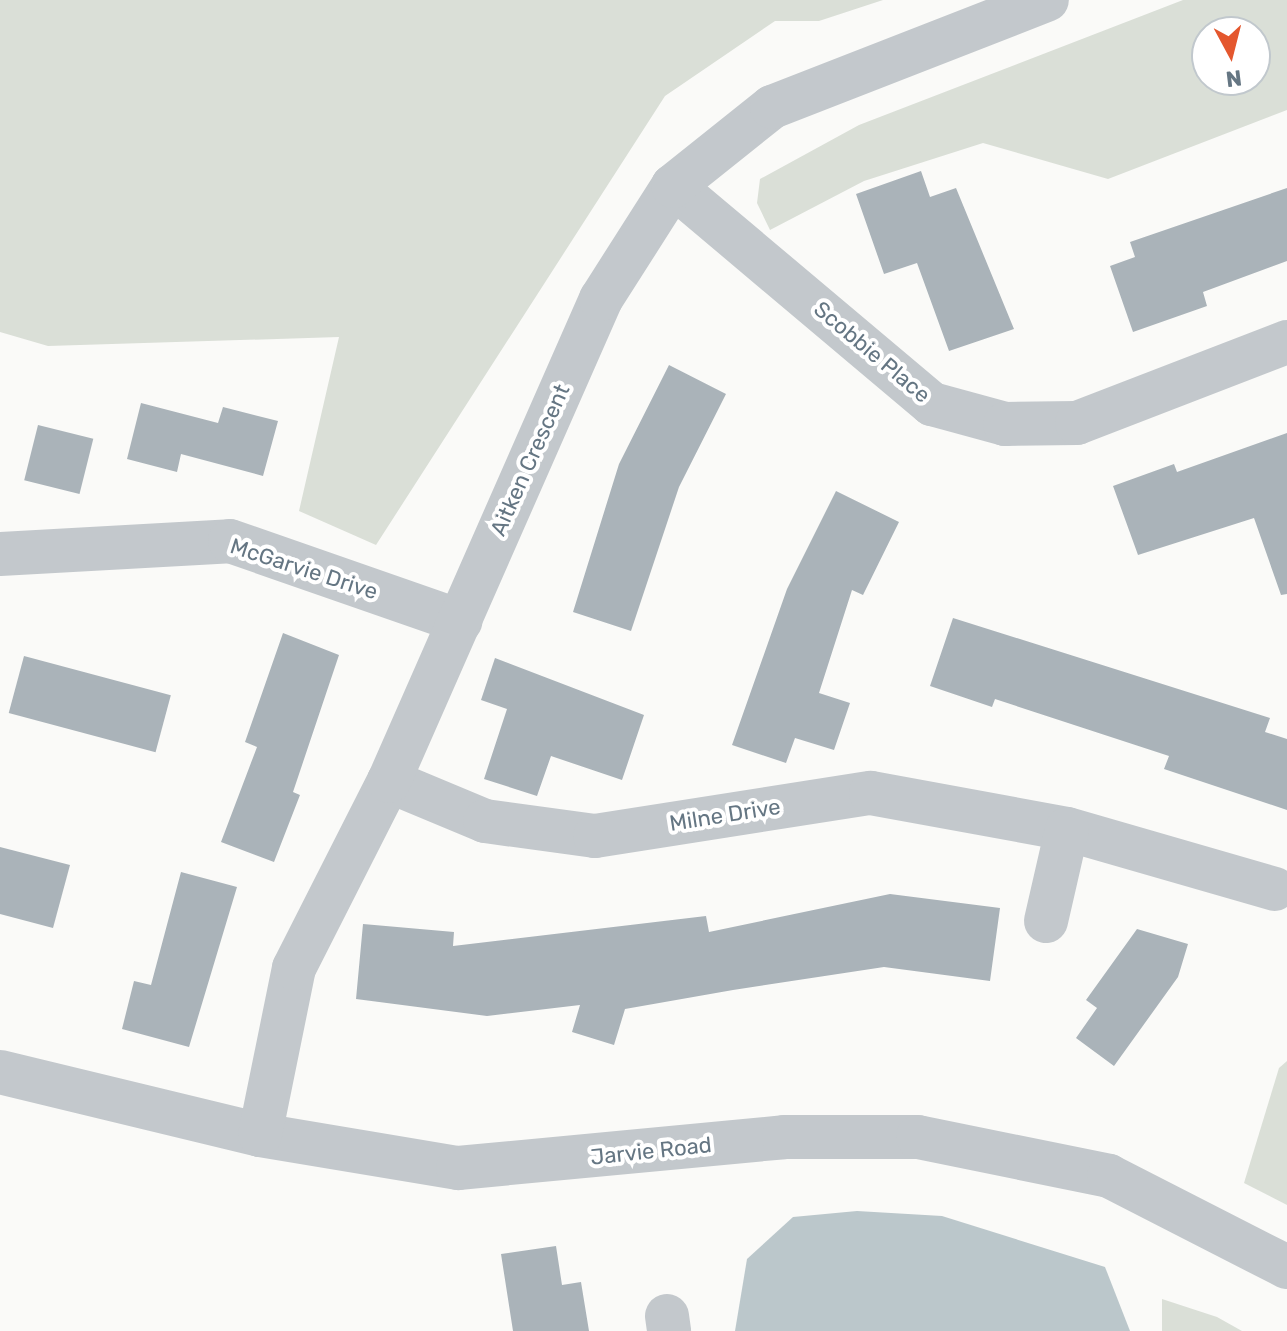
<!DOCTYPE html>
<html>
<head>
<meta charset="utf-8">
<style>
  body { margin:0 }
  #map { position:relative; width:1287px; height:1331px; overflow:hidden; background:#fafaf8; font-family:Rubik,sans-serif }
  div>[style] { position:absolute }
  .green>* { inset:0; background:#dadfd7 }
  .water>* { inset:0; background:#bbc7cb }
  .building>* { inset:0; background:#aab3b9; transform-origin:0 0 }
  .minor>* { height:44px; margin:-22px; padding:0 22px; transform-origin:22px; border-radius:22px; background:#c3c8cc }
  span { translate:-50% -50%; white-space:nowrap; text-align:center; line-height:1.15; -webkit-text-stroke:8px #fff; paint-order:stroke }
  .street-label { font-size:22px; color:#657683 }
  .north { position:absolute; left:1191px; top:16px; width:80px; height:80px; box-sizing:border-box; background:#fff; border:2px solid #c1c8cd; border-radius:50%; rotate:173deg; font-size:22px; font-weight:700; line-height:32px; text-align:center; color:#657683 }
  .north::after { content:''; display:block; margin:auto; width:28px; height:36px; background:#e4572e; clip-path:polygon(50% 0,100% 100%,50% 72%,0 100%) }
</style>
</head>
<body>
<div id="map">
  <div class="green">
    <div style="clip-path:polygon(0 0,883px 0,819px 21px,775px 21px,665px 96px,376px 545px,299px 511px,339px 337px,48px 346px,0 332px)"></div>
    <div style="clip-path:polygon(evenodd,1183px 0,1287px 0,1287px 110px,1108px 179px,983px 143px,864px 181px,770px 230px,757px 203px,760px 179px,859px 125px,1183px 0,1207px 32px,1255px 32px,1255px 80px,1207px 80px,1207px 32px)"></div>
    <div style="clip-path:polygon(1287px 1061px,1287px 1205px,1244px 1183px,1279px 1068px)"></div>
    <div style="clip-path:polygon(1162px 1299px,1217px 1317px,1242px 1331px,1162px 1331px)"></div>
  </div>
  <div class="water">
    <div style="clip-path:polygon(857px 1211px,942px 1216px,1105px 1267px,1130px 1331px,735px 1331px,747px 1259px,793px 1217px)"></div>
  </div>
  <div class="building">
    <div style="clip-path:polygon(921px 171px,930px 197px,956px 188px,1014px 329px,949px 351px,917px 263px,884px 274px,856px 194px)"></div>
    <div style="clip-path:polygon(1287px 188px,1287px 261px,1203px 292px,1207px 306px,1133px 332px,1110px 266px,1135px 257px,1130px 242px)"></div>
    <div style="clip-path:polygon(669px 365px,726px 394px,679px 487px,631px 631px,573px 612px,619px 464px)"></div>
    <div style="clip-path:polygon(141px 403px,218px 423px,223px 407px,278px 421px,263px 476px,181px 454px,177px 472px,127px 459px)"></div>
    <div style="left:38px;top:425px;width:57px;height:57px;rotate:14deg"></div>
    <div style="clip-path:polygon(1287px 433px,1287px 594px,1281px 595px,1254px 518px,1138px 555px,1113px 486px,1174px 464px,1177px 472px)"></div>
    <div style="clip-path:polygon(836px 491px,899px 522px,863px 595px,852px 590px,819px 693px,850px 703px,834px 750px,795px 738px,786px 763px,732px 745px,787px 589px)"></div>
    <div style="clip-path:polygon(953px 618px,1270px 718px,1265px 732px,1287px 739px,1287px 810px,1164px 769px,1169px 756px,995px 699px,992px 707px,930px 686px)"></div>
    <div style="clip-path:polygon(283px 633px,339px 655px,293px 792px,300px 795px,274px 862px,221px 842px,257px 747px,245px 742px)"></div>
    <div style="left:24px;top:656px;width:152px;height:59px;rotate:15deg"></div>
    <div style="clip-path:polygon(495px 658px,644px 715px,622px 780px,551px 756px,537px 796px,484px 779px,507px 709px,481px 700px)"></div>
    <div style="clip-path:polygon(0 847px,70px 865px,53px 928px,0 914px)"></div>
    <div style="clip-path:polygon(181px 872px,237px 887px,189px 1047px,122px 1029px,134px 981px,151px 985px)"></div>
    <div style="clip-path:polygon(890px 894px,1000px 908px,990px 981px,884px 967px,733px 990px,625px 1009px,614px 1045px,572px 1032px,580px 1005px,487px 1016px,356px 999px,363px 924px,454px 932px,453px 946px,706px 916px,709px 932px)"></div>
    <div style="clip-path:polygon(1137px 929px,1188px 944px,1178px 977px,1114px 1066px,1076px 1038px,1097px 1008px,1086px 1000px)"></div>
    <div style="clip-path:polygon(556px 1246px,562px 1285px,581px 1282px,589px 1331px,513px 1331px,501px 1254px)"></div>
  </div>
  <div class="minor">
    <div style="left:673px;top:186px;width:339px;rotate:40.1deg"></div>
    <div style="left:932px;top:404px;width:76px;rotate:15.3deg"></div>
    <div style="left:1005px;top:424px;width:72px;rotate:-0.8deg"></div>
    <div style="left:1077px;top:423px;width:225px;rotate:-21.1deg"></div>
    <div style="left:0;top:554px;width:230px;rotate:-3.2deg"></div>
    <div style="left:230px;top:541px;width:244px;rotate:19.2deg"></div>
    <div style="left:389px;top:781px;width:104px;rotate:22.6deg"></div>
    <div style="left:485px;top:821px;width:111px;rotate:7.8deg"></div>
    <div style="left:595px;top:836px;width:279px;rotate:-8.9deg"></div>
    <div style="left:871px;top:793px;width:199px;rotate:10.4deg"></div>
    <div style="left:1067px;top:829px;width:216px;rotate:16.1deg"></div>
    <div style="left:1046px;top:921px;width:94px;rotate:-77.1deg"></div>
    <div style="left:0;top:1072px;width:268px;rotate:13.6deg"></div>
    <div style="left:260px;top:1135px;width:201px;rotate:9.5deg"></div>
    <div style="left:458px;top:1168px;width:327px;rotate:-5.4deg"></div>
    <div style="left:784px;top:1137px;width:134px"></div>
    <div style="left:918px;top:1137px;width:195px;rotate:11.5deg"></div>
    <div style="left:1109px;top:1176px;width:200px;rotate:27.1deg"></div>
    <div style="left:260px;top:1135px;width:170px;rotate:-78.5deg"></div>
    <div style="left:294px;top:968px;width:210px;rotate:-63.1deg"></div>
    <div style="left:389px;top:781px;width:527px;rotate:-66.26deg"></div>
    <div style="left:601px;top:299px;width:134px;rotate:-57.5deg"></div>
    <div style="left:673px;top:186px;width:127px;rotate:-38.6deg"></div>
    <div style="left:772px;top:107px;width:295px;rotate:-21.3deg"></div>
    <div style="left:667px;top:1316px;width:15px;rotate:82deg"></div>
  </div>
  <div class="street-label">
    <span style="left:872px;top:352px;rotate:40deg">Scobbie Place</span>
    <span style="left:530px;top:460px;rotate:-66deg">Aitken Crescent</span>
    <span style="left:304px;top:569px;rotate:18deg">McGarvie Drive</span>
    <span style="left:725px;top:815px;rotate:-9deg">Milne Drive</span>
    <span style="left:651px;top:1151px;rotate:-6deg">Jarvie Road</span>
  </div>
  <div class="north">N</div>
</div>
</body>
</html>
